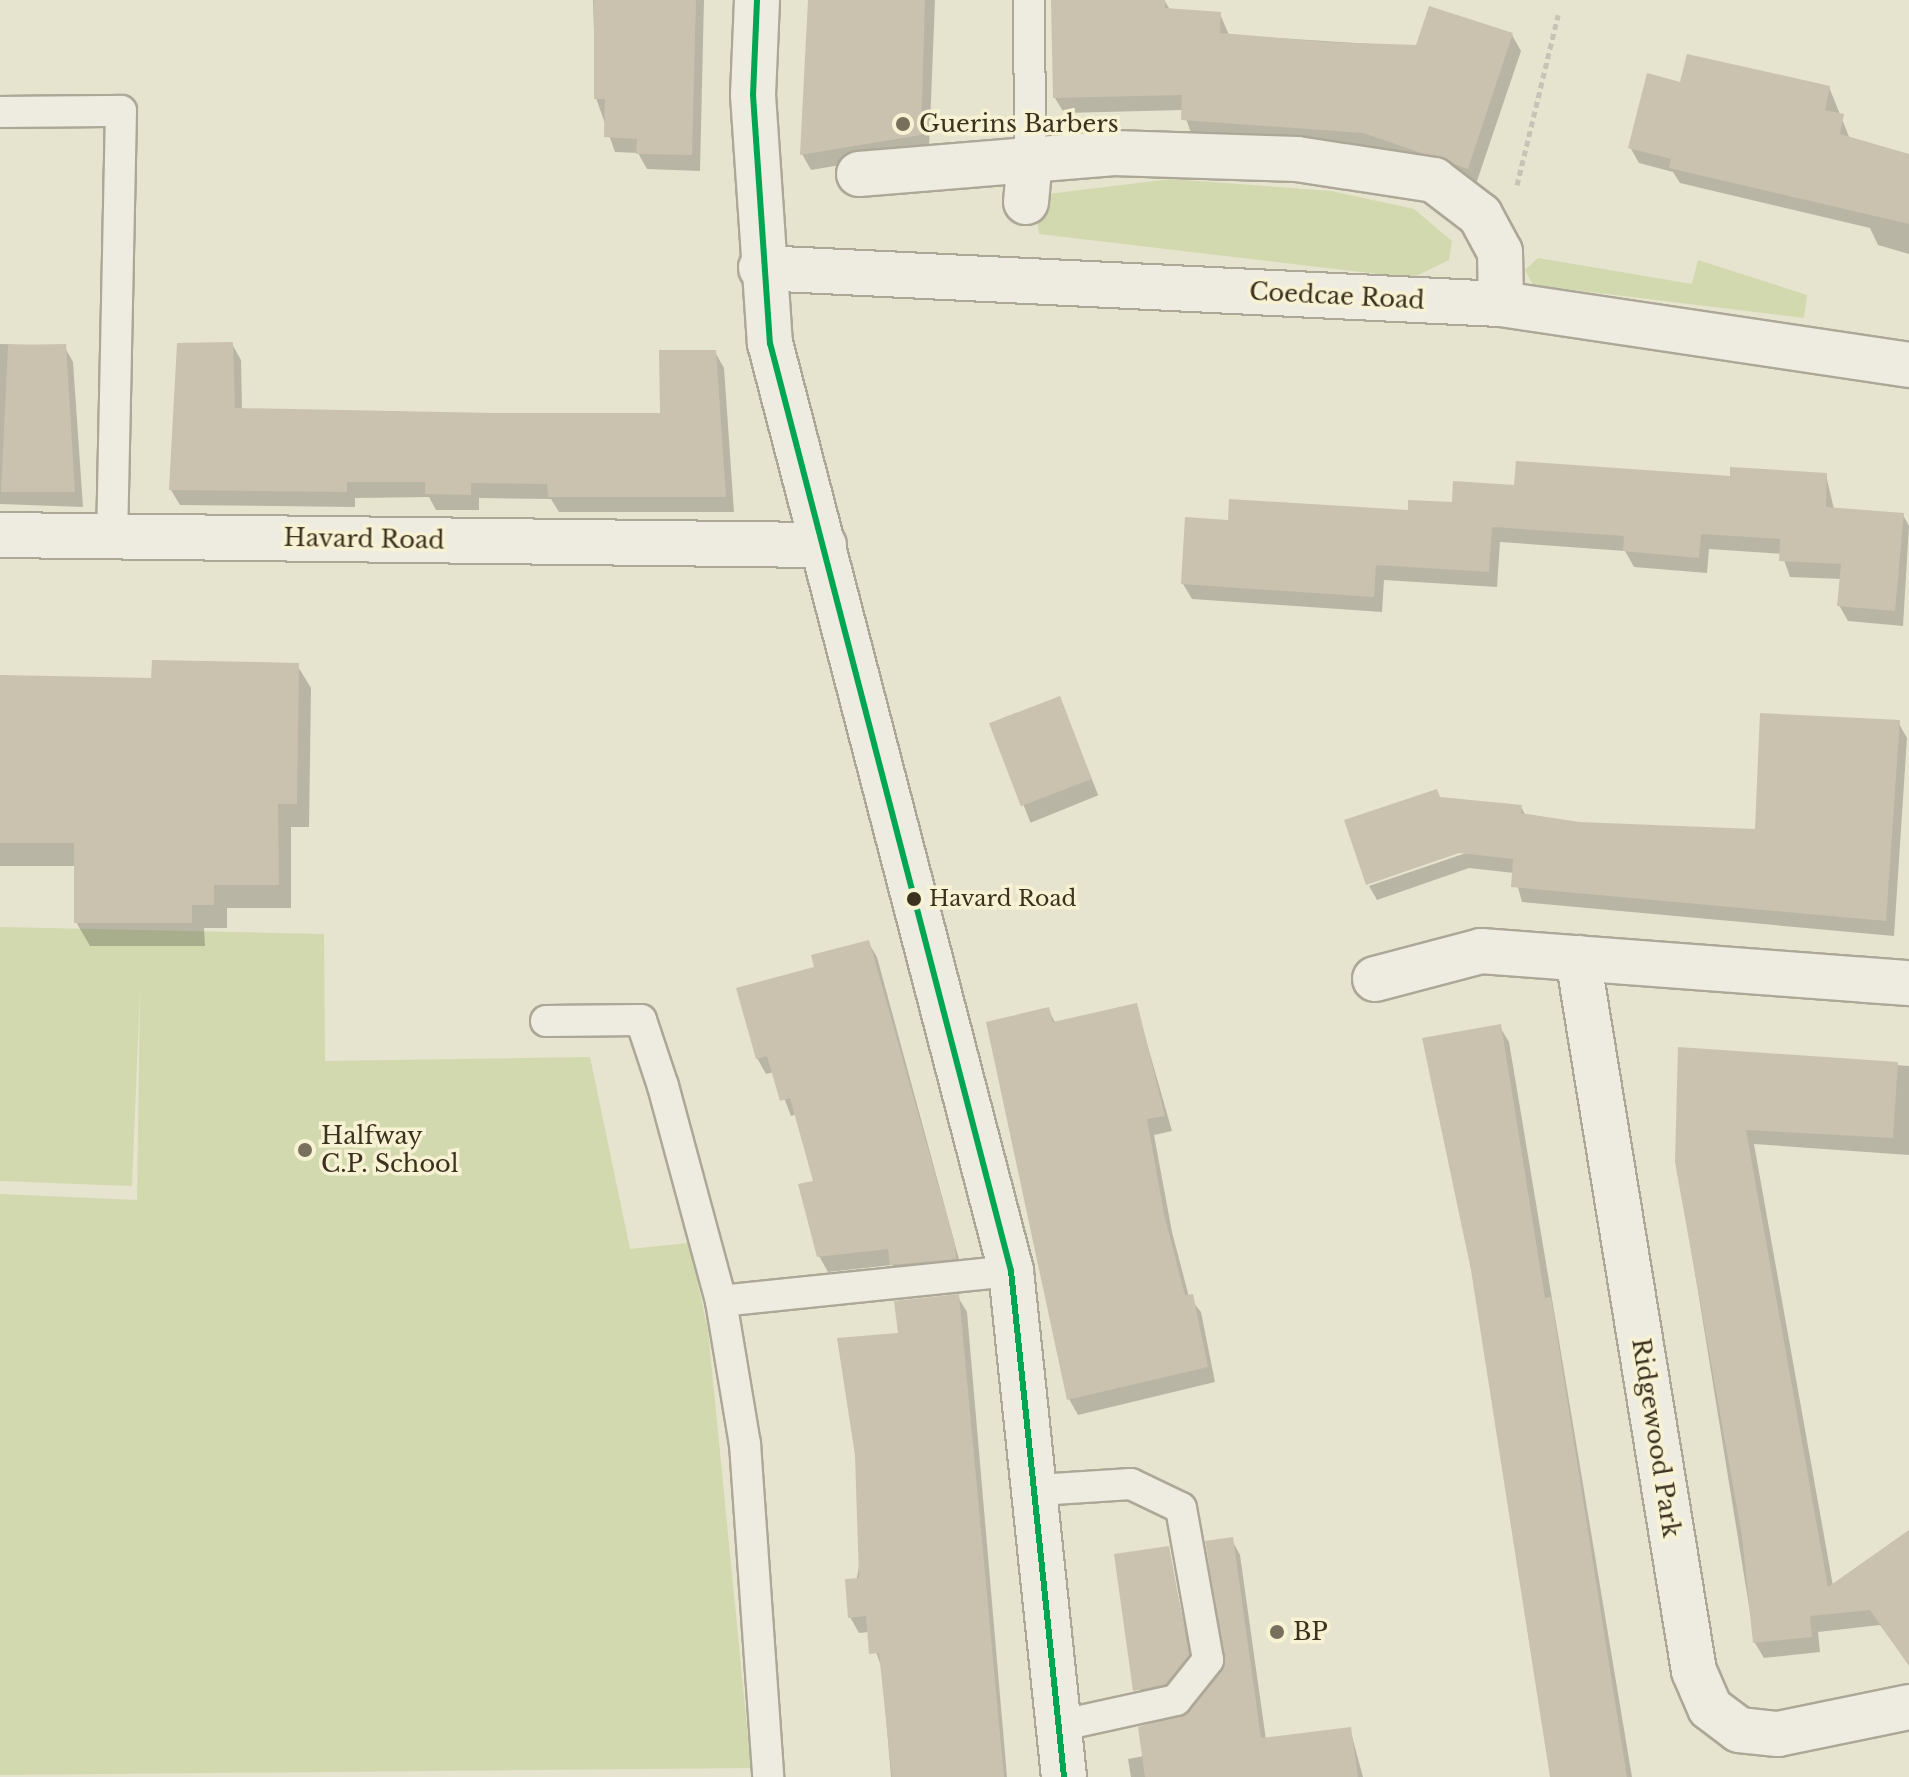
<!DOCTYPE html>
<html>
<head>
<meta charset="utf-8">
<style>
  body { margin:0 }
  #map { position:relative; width:1909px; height:1777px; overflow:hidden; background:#e6e3ce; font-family:"Libre Baskerville",serif }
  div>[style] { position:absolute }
  .green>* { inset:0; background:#d2d9af }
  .shadow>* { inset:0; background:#0003; transform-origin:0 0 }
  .building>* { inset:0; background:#cac1af; transform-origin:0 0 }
  .path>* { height:5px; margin-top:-2.5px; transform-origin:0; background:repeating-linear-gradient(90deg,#c7c4b7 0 6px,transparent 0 10px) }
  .roads { filter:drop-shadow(2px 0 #aca797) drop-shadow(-2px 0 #aca797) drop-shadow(0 2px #aca797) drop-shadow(0 -2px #aca797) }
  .service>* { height:30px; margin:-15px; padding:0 15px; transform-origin:15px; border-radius:15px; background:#eeece0 }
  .minor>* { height:44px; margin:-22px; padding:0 22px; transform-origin:22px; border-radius:22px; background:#eeece0 }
  .tertiary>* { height:44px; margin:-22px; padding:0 22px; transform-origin:22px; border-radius:22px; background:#eeece0 }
  .bus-1>* { height:6px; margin:-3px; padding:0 3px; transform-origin:3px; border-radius:3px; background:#00a651 }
  .dots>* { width:22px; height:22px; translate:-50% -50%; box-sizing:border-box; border:4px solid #f8f2d4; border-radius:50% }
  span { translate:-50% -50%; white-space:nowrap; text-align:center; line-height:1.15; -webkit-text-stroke:7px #f8f2d4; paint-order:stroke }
  .bus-label { font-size:22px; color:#3c301e }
  .left { translate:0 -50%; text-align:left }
  .poi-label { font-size:24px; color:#3c301e }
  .street-label { font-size:24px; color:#3c301e }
</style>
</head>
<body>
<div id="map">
  <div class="green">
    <div style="clip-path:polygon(1171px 179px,1331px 191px,1414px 209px,1452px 241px,1449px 260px,1412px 278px,1039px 234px,1037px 218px,1048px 194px)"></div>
    <div style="clip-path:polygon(1538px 258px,1692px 284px,1698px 260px,1807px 295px,1804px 318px,1533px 285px,1525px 270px)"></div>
    <div style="clip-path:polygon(0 927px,324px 934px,325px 1061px,590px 1057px,630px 1249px,689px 1243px,708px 1330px,751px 1768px,0 1775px,0 1194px,137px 1200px,140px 990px,132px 1186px,0 1181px)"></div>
  </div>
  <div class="shadow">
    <div style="clip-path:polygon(593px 0,704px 0,700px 171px,647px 169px,638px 153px,615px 152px,596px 98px)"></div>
    <div style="clip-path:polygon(809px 0,935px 0,929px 150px,811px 170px,802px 154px)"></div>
    <div style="clip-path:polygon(1125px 0,1164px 0,1171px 11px,1220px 14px,1229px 35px,1418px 47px,1512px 35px,1521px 51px,1476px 184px,1373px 148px,1192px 136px,1183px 110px,1064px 113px,1055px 98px)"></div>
    <div style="clip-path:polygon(1681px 84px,1829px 87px,1850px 139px,1909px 156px,1909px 254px,1878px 245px,1870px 228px,1680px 183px,1673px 172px,1639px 163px,1630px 147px)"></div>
    <div style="clip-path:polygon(0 344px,64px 346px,73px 362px,83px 507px,0 504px)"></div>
    <div style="clip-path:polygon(232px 344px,241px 360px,242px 410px,493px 415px,662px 415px,715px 352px,724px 368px,734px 512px,559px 512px,551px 499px,479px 498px,479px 510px,436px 510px,429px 497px,355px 498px,355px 507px,180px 505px,171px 490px)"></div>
    <div style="clip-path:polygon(1826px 475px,1834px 509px,1903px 515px,1909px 526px,1903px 626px,1848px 621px,1839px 605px,1842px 579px,1790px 577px,1782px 554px,1709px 549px,1707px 573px,1634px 567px,1625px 551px,1500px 542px,1497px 587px,1384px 580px,1382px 612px,1192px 599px,1183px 584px,1230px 522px,1409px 512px,1516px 487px)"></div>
    <div style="clip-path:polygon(297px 665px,311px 688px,309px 827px,291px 827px,291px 908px,227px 908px,227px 928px,204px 928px,205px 946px,90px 946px,76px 922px,76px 866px,0 866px,0 677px,153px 680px)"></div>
    <div style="left:1059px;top:698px;width:105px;height:73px;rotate:68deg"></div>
    <div style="clip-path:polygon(1898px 722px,1907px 738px,1894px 936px,1522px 902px,1514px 873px,1469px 868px,1377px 900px,1369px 886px,1469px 852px,1440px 799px,1521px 807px,1526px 816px,1579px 824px,1757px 832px)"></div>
    <div style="clip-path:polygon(868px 942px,877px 957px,963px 1274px,901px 1280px,892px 1265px,828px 1272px,819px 1256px,816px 1182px,797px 1114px,791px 1116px,774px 1072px,766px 1074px,757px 1058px,816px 968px)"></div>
    <div style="clip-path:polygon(1136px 1005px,1172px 1131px,1154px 1135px,1172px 1232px,1189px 1297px,1201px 1312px,1215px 1382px,1078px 1415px,1069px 1399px,1048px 1009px,1056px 1024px)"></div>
    <div style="clip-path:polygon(1500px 1027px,1509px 1042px,1632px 1777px,1552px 1777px)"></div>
    <div style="clip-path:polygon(1680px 1049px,1909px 1066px,1909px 1155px,1754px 1144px,1833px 1586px,1909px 1532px,1909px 1639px,1897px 1648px,1880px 1625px,1818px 1632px,1820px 1652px,1764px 1658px,1755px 1643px,1677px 1162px)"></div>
    <div style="clip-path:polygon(958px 1297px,967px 1312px,1007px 1777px,891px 1777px,882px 1669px,869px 1632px,859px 1633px,850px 1617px,900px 1335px)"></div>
    <div style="clip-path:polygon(1232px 1540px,1240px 1555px,1266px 1740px,1350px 1729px,1363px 1777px,1131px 1777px,1128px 1759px,1144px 1756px,1190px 1714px,1228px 1664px)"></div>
    <div style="clip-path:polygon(1168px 1548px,1192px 1663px,1170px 1691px,1139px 1697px)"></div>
  </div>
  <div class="building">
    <div style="clip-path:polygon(594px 0,696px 0,692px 155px,636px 154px,637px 139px,604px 137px,605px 99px,594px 99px)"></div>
    <div style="clip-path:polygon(808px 0,925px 0,921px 135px,800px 155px)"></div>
    <div style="clip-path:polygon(1051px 0,1165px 0,1165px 8px,1221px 12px,1220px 33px,1327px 42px,1416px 45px,1429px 6px,1513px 33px,1468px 169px,1363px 133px,1181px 120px,1182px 95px,1053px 98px)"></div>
    <div style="clip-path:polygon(1687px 54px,1830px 86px,1825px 110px,1844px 114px,1840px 134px,1909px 154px,1909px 224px,1669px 168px,1671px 159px,1628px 148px,1647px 73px,1680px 82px)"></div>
    <div style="clip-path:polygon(233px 342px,235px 408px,493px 413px,660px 413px,659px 350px,716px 350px,726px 497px,548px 497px,547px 484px,471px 483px,471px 495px,425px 494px,425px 482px,347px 482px,347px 492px,169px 490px,177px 343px)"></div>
    <div style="clip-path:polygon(66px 344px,75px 492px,1px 492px,8px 345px)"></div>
    <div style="clip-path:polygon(1516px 461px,1730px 476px,1730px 467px,1827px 473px,1826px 507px,1904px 513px,1895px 611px,1837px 606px,1841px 564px,1779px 561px,1780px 539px,1701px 534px,1699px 558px,1623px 551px,1624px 536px,1492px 527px,1489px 572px,1376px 565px,1374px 597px,1181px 584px,1185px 517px,1228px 520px,1229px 499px,1408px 510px,1408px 500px,1452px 502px,1453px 481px,1514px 485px)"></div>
    <div style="clip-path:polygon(152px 660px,299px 663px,297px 804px,278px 804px,279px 885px,214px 885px,214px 905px,192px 905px,192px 923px,74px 923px,74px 843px,0 843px,0 675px,151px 678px)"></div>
    <div style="left:1060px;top:696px;width:89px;height:76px;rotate:69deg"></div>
    <div style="clip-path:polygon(1760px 713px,1900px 720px,1886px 921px,1511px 887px,1513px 859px,1459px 853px,1366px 885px,1344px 820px,1437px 789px,1440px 797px,1522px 805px,1521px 813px,1579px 822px,1755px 829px)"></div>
    <div style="clip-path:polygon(869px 940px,955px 1244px,956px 1259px,890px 1265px,888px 1249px,817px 1257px,798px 1184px,813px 1181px,790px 1098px,780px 1101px,767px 1056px,756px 1059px,736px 988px,814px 967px,811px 955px)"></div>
    <div style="clip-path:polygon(1137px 1003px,1165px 1116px,1147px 1119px,1164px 1214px,1185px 1295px,1193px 1294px,1208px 1367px,1067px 1400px,986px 1022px,1049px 1007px,1053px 1022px)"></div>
    <div style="clip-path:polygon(1501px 1024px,1545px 1298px,1551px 1297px,1627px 1777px,1550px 1777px,1471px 1270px,1422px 1038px)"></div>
    <div style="clip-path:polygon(1678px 1047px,1898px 1062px,1893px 1138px,1746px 1130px,1828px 1587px,1909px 1530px,1909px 1666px,1870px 1610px,1810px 1616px,1812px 1637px,1753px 1643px,1742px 1536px,1675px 1162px)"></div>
    <div style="clip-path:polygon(959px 1294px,1004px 1777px,892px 1777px,879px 1653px,869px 1654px,866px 1616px,848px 1618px,845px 1579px,859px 1578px,855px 1455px,837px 1338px,898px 1333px,894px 1301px)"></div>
    <div style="clip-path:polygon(1233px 1537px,1261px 1738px,1351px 1727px,1358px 1777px,1145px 1777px,1138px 1727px,1189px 1712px,1225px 1665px,1205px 1541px)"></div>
    <div style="clip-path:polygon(1169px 1546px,1189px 1655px,1166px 1684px,1133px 1691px,1114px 1554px)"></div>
  </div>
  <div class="path">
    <div style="left:1517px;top:185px;width:175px;rotate:-76.4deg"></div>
  </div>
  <div class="roads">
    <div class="service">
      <div style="left:1029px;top:0;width:159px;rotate:89.6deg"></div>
      <div style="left:0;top:112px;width:121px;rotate:-0.5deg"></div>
      <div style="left:121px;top:111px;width:425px;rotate:91.2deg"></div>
      <div style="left:546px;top:1021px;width:95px;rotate:-0.6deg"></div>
      <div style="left:641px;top:1020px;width:70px;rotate:71.6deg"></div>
      <div style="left:663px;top:1086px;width:223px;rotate:74.9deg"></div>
      <div style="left:721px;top:1301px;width:145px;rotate:80.5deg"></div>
      <div style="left:745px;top:1444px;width:334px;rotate:86deg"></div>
      <div style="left:721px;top:1301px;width:292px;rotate:-5.9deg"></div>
      <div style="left:1038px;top:1490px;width:93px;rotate:-3.7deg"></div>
      <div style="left:1131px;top:1484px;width:55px;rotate:25.6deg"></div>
      <div style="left:1181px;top:1508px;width:154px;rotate:79.9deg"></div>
      <div style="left:1208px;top:1660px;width:51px;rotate:128.7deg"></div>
      <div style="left:1176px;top:1700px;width:117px;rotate:167.6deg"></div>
    </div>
    <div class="minor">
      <div style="left:859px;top:174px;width:256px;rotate:-4.7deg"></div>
      <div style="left:1114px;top:153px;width:183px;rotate:1.9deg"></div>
      <div style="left:1297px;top:159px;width:139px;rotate:8.7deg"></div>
      <div style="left:1434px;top:180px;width:58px;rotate:37.3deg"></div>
      <div style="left:1480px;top:215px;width:42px;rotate:61.6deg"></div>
      <div style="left:1500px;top:252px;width:52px;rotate:88.9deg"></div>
      <div style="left:1026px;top:202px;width:43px;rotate:-84.7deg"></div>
      <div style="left:761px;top:268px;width:741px;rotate:2.79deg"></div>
      <div style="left:1501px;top:304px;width:413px;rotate:8.5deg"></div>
      <div style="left:0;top:535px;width:824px;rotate:0.7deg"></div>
      <div style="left:1578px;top:958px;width:722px;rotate:80.76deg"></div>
      <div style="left:1694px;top:1671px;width:40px;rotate:66.6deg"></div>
      <div style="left:1710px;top:1708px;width:36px;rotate:37deg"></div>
      <div style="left:1739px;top:1730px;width:39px;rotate:6deg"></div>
      <div style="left:1778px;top:1734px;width:134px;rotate:-11.6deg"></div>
      <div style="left:1375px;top:979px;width:110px;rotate:-14.8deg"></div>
      <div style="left:1481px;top:951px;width:429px;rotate:4.3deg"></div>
    </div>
    <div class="tertiary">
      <div style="left:757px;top:0;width:95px;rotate:92.4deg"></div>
      <div style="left:753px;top:95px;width:249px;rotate:86.1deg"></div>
      <div style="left:770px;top:343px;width:959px;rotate:75.44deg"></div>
      <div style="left:1011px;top:1271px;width:509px;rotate:84.02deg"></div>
    </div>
  </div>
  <div class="bus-1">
    <div style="left:757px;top:0;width:95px;rotate:92.4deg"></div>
    <div style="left:753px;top:95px;width:249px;rotate:86.1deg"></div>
    <div style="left:770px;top:343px;width:959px;rotate:75.44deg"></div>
    <div style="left:1011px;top:1271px;width:509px;rotate:84.02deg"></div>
  </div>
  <div class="dots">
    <div style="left:903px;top:124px;background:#786f5c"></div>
    <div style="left:914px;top:899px;background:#3c301e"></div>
    <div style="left:305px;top:1150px;background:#786f5c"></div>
    <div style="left:1277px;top:1632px;background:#786f5c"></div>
  </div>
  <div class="bus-label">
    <span class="left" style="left:929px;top:899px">Havard Road</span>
  </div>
  <div class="poi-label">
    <span class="left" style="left:919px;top:124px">Guerins Barbers</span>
    <span class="left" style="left:321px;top:1150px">Halfway<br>C.P. School</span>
    <span class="left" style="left:1293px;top:1632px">BP</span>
  </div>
  <div class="street-label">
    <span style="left:1337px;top:296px;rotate:3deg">Coedcae Road</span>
    <span style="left:364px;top:539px;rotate:1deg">Havard Road</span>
    <span style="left:1656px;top:1438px;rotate:81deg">Ridgewood Park</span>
  </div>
</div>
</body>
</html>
